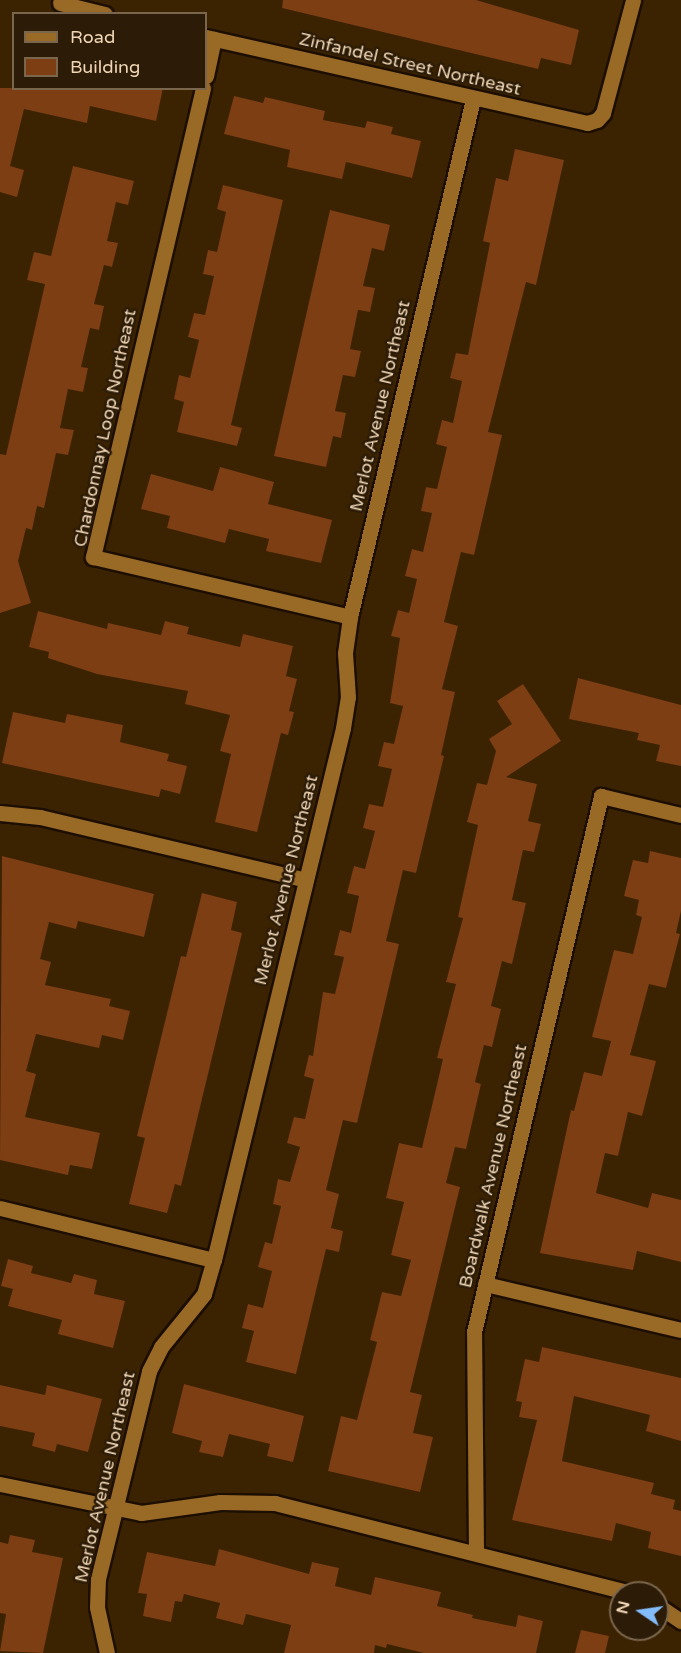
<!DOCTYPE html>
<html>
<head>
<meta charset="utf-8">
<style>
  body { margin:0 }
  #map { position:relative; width:681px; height:1653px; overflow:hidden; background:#3b2200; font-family:"Varela Round",sans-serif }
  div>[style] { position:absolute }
  .building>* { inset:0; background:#7c3e12 }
  .roads { filter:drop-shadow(2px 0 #1c0e00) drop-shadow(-2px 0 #1c0e00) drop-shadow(0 2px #1c0e00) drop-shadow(0 -2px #1c0e00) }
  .minor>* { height:15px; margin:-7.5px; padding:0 7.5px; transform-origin:7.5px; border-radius:7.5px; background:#996926 }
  span { translate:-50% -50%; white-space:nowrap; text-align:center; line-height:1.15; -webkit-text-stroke:5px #2b1b07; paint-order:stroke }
  .street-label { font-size:18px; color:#f0d6b6 }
  .legend { position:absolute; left:12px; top:12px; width:195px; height:78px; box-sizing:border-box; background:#2b1b07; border:2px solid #7a664d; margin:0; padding:8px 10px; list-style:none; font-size:18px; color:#f0d6b6 }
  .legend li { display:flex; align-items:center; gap:12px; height:30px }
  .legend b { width:30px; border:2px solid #7a664d }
  .north { position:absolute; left:609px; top:1581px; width:60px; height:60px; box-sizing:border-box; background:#2b1b07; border:2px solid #7a664d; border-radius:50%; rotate:283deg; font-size:16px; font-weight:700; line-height:24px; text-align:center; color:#f0d6b6 }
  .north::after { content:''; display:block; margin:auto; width:21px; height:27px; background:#83bcfb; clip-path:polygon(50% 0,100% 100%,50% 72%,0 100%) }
</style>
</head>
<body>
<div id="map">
  <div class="building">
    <div style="clip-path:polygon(283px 0,476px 0,579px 30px,571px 65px,541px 58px,538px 69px,282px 8px)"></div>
    <div style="clip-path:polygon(0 88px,163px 88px,156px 121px,90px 106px,87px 123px,24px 109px,10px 166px,24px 170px,17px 197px,0 192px)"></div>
    <div style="clip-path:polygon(234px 96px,263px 103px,265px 97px,325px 111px,323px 120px,365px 128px,367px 121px,393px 127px,391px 134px,421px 141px,412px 178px,346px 162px,342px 179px,287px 167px,290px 150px,224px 134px)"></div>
    <div style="clip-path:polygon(515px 149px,564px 160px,536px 285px,526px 282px,488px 432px,502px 435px,474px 555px,461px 552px,444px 622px,458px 626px,442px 689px,455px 692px,441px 755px,444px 756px,416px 873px,403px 870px,386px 941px,399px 944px,357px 1123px,343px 1120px,326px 1190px,339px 1194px,331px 1228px,343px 1231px,339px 1252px,326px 1249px,296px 1374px,246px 1362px,254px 1331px,242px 1328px,248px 1304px,263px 1308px,272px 1271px,258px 1267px,265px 1242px,272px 1244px,281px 1206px,273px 1204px,278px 1179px,290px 1182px,300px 1147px,287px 1143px,294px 1117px,305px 1119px,314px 1079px,304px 1076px,309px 1055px,313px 1056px,323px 992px,335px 994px,344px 957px,334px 955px,340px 930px,351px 933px,359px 896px,347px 893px,354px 866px,365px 869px,375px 831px,363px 828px,369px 804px,383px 807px,392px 769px,378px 766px,384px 742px,394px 744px,403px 706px,390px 703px,400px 638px,391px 636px,398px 610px,409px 613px,417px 579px,405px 576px,412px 549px,423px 552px,432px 513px,421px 511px,426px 487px,437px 489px,447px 447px,436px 444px,442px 420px,453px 423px,462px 381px,450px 378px,456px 353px,468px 355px,490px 243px,483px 241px,496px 178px,508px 181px)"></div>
    <div style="clip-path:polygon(73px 166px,134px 181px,128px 205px,116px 202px,107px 241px,118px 243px,112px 267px,104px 265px,94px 304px,104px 306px,99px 330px,90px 328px,81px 367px,88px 368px,83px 392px,68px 389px,60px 428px,74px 430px,68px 455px,56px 453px,44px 508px,37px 506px,32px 530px,26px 528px,18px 561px,31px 603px,0 613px,0 454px,6px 455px,45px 284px,27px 280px,34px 252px,51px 256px)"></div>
    <div style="clip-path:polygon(223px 185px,283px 200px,231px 425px,242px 428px,237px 446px,177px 432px,184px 402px,174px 399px,179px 375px,190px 378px,199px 340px,188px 337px,194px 313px,205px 315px,214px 276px,203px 274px,208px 250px,217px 252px,226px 212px,217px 209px)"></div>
    <div style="clip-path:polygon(330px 210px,390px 225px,384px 251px,372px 248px,363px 286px,375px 288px,370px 312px,358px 310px,350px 349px,361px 351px,355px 377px,343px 375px,335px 411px,346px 413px,341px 438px,333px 436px,326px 467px,274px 456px)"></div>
    <div style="clip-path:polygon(220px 467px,274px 482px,268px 504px,332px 520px,321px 563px,266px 551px,269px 539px,229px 529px,225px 543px,167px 528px,170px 516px,141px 509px,151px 474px,213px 491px)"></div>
    <div style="clip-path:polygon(38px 611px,107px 629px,108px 623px,161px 635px,165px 621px,189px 627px,187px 634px,240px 647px,243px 634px,293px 646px,286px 676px,297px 679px,289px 711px,294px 712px,288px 735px,281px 733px,257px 832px,215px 822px,231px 754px,220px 751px,230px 715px,185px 704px,188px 691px,97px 674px,48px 658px,49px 652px,29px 647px)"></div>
    <div style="clip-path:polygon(578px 678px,681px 705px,681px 766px,656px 761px,660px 745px,637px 740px,639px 733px,569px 719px)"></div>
    <div style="clip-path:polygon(523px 684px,561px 741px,506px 777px,537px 784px,528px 821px,541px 824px,534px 852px,523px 850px,512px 900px,526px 903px,512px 964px,502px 961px,491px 1006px,501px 1009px,492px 1047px,484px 1045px,475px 1082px,481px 1084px,466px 1149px,455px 1147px,446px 1183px,460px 1187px,410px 1392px,422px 1395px,413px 1433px,433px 1437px,420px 1492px,328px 1471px,341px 1416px,357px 1420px,377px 1342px,370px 1340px,382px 1292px,401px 1296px,411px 1260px,391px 1255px,404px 1202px,386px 1198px,399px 1143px,422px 1148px,443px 1059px,437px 1058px,456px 984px,446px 982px,463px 918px,458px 917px,478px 825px,467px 822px,477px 783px,487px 785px,496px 751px,489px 739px,512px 724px,497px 701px)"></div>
    <div style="clip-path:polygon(13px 712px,65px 723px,67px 714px,123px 725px,120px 742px,169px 754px,167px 761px,187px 766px,180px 794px,161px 789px,159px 797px,2px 763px)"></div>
    <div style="clip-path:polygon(650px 851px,681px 858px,681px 911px,676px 933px,680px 934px,666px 988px,649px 984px,630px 1055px,656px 1061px,642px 1116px,628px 1112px,618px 1156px,605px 1153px,596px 1193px,648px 1208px,652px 1193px,681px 1200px,681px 1262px,637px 1251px,633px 1270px,540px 1253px,571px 1110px,574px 1111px,584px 1072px,602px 1076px,611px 1041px,592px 1037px,614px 950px,633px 954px,642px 917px,636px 915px,639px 900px,624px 896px,633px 860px,648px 863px)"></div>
    <div style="clip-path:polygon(2px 856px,154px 894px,144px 937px,78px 921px,76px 929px,49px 922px,40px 959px,51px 962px,45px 985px,111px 999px,109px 1006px,130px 1011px,123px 1040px,102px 1035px,99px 1048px,36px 1034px,26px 1071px,36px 1074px,25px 1117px,100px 1133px,92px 1169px,70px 1165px,68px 1175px,0 1160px)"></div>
    <div style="clip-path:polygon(202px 893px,237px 902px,231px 930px,242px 933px,181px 1186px,175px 1184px,167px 1213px,129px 1204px,145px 1138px,137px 1136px,181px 956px,186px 957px)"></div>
    <div style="clip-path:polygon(8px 1259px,33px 1266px,31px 1273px,71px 1283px,74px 1274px,97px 1280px,94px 1294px,125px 1301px,113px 1348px,58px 1334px,62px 1320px,8px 1306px,13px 1289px,1px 1286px)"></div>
    <div style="clip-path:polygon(542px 1347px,681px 1378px,681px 1441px,646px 1431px,650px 1415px,574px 1396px,562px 1461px,654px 1483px,651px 1494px,675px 1500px,673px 1509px,681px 1511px,681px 1556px,648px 1548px,651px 1532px,616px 1523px,612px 1541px,512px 1520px,537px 1420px,519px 1417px,522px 1402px,516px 1401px,525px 1359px,539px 1362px)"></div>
    <div style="clip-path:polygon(184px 1384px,304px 1416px,293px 1462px,267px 1456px,270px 1444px,229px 1434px,223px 1457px,199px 1452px,202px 1441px,172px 1433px)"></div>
    <div style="clip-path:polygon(0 1385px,45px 1395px,47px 1385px,102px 1399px,88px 1452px,57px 1444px,55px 1452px,32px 1446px,35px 1433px,0 1426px)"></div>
    <div style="clip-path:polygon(10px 1535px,35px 1540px,32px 1552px,63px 1558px,43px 1653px,0 1651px,6px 1614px,0 1613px,0 1542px,8px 1544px)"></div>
    <div style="clip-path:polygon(219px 1549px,309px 1574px,312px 1562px,339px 1568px,335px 1586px,371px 1595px,375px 1577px,441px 1592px,437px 1606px,473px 1615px,472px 1618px,516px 1627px,518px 1615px,543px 1621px,536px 1653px,424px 1653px,387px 1644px,386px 1648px,375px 1645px,374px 1653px,284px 1653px,291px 1625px,246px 1614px,243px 1625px,216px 1618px,220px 1603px,184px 1594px,182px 1602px,175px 1601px,171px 1622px,143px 1616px,147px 1594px,138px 1593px,147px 1552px,215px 1566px)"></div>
    <div style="clip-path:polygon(581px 1630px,609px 1636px,605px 1653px,575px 1653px)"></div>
  </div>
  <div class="roads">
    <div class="minor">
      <div style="left:60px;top:3px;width:46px;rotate:13.7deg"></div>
      <div style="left:206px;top:37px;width:391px;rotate:12.7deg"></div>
      <div style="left:587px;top:123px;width:10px;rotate:-17deg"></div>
      <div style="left:597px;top:120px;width:9px;rotate:-49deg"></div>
      <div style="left:603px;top:113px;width:117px;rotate:-75.1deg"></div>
      <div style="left:206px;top:76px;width:38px;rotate:-78deg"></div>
      <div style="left:203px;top:88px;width:482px;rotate:103.2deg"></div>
      <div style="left:93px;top:557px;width:264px;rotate:13.1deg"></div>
      <div style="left:0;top:813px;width:40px;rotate:5.7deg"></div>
      <div style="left:40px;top:817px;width:273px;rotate:13.3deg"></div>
      <div style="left:0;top:1208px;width:220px;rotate:13.7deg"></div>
      <div style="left:485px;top:1284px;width:201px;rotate:13.2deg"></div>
      <div style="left:0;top:1484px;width:144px;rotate:11.6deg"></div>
      <div style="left:141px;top:1513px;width:80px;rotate:-7.9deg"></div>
      <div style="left:220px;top:1502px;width:55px;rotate:1deg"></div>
      <div style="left:275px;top:1503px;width:366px;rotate:14.2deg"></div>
      <div style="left:476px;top:1552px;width:220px;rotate:-90.5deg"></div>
      <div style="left:474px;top:1332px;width:551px;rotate:-76.67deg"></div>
      <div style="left:601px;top:796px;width:82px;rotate:13.4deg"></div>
      <div style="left:657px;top:1605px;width:29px;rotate:34deg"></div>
      <div style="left:107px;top:1653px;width:47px;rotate:-102.3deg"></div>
      <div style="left:97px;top:1607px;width:28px;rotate:-88deg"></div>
      <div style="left:98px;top:1579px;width:214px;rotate:-76.2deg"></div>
      <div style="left:149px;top:1371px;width:27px;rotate:-63deg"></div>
      <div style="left:161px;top:1347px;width:68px;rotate:-50.9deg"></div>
      <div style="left:204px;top:1294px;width:35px;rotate:-74deg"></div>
      <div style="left:214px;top:1260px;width:547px;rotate:-76.37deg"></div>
      <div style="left:343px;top:728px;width:31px;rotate:-81deg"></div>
      <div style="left:348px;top:697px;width:44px;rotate:-93.9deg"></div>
      <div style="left:345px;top:653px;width:36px;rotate:-82deg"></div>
      <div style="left:350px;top:617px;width:532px;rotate:-76.64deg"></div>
    </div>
  </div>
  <div class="street-label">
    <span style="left:410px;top:64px;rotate:13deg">Zinfandel Street Northeast</span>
    <span style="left:380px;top:406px;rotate:-77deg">Merlot Avenue Northeast</span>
    <span style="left:105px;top:428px;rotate:-78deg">Chardonnay Loop Northeast</span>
    <span style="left:286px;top:880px;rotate:-76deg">Merlot Avenue Northeast</span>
    <span style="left:493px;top:1166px;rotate:-77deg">Boardwalk Avenue Northeast</span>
    <span style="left:105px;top:1477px;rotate:-77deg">Merlot Avenue Northeast</span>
  </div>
  <ul class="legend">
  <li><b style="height:8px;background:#996926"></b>Road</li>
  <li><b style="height:16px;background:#7c3e12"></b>Building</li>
  </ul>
  <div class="north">N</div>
</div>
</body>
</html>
